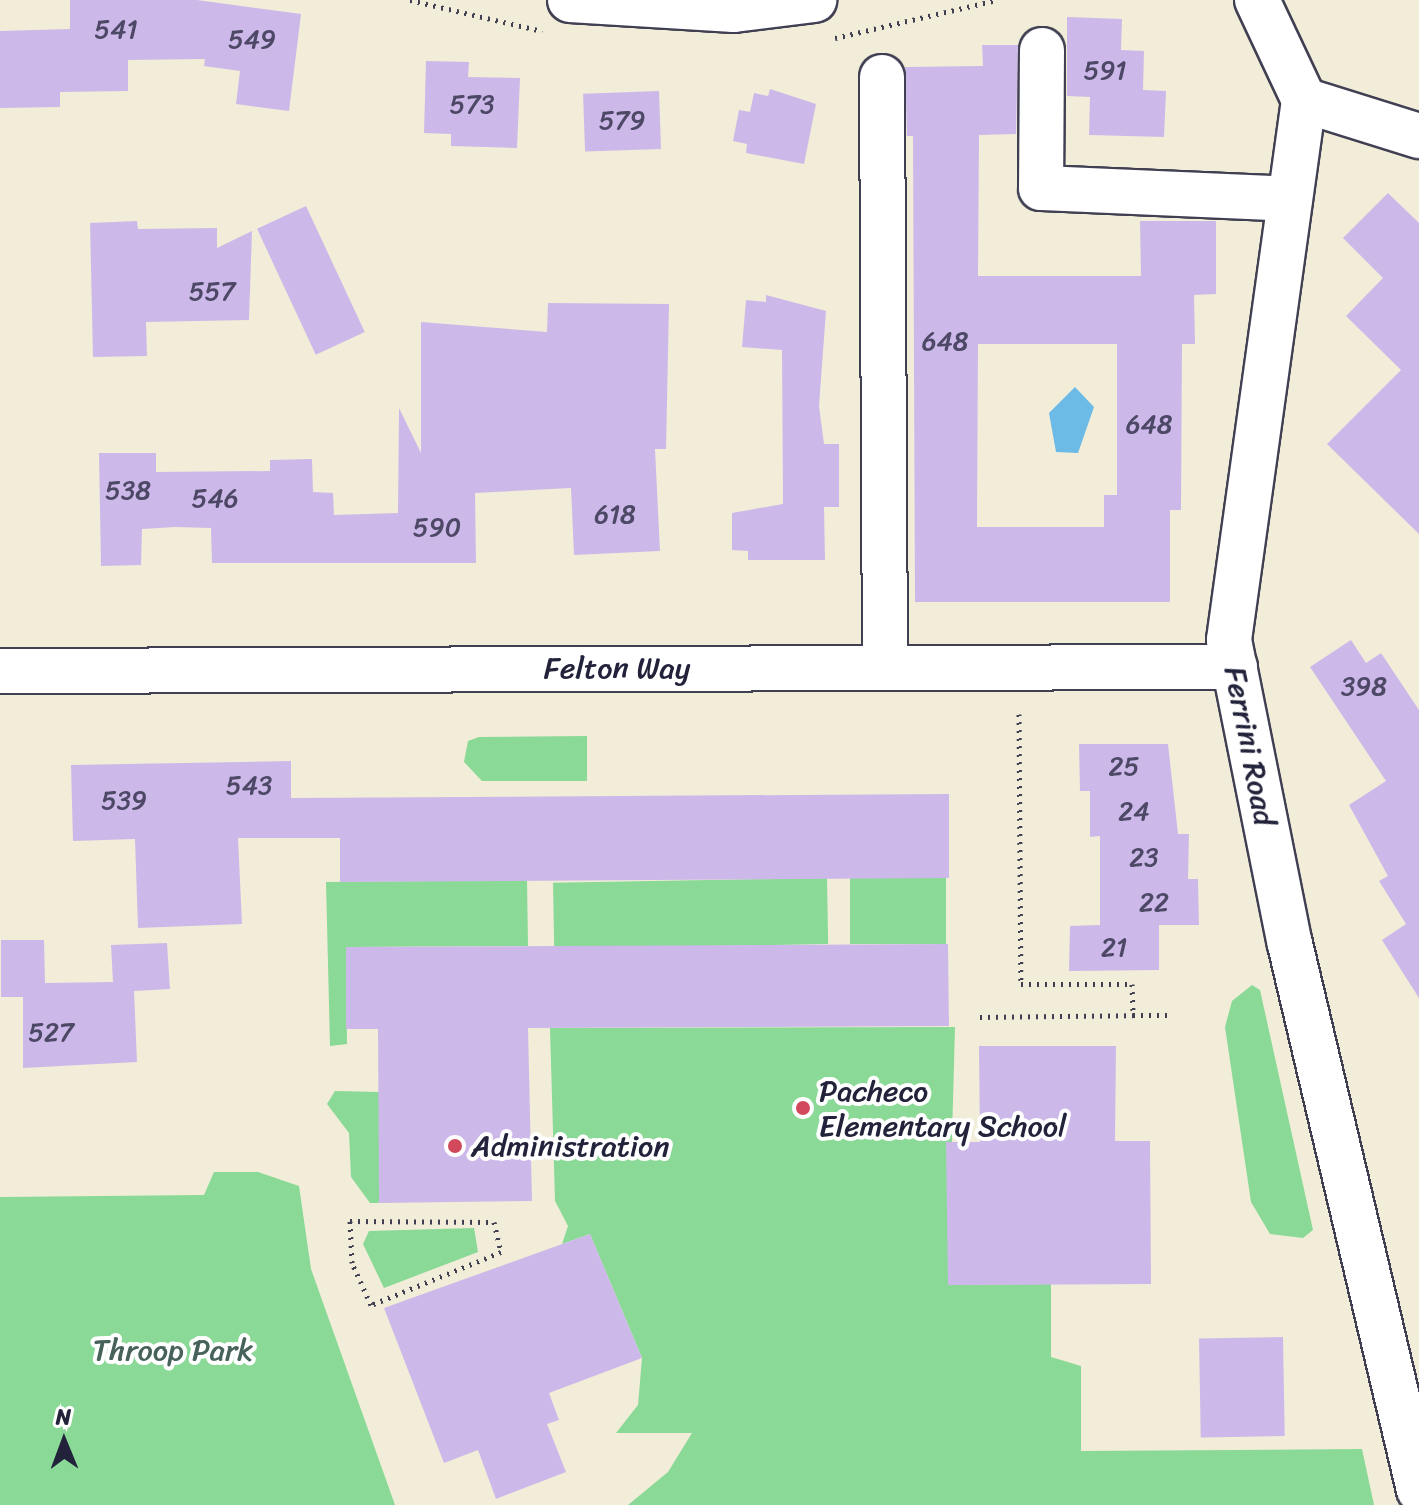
<!DOCTYPE html>
<html>
<head>
<meta charset="utf-8">
<style>
  body { margin:0 }
  #map { position:relative; width:1419px; height:1505px; overflow:hidden; background:#f1edd9; font-family:Sriracha,sans-serif }
  div>[style] { position:absolute }
  .green>* { inset:0; background:#8ad997; transform-origin:0 0 }
  .water>* { inset:0; background:#6cbae6 }
  .building>* { inset:0; background:#cdb9e9; transform-origin:0 0 }
  .path>* { height:5px; margin-top:-2.5px; transform-origin:0; background:repeating-linear-gradient(90deg,#414053 0 2px,transparent 0 8px) }
  .roads { filter:drop-shadow(2px 0 #414053) drop-shadow(-2px 0 #414053) drop-shadow(0 2px #414053) drop-shadow(0 -2px #414053) }
  .minor>* { height:44px; margin:-22px; padding:0 22px; transform-origin:22px; border-radius:22px; background:#fff }
  .dots>* { width:22px; height:22px; translate:-50% -50%; box-sizing:border-box; border:4px solid #fff; border-radius:50% }
  span { translate:-50% -50%; white-space:nowrap; text-align:center; line-height:1.15; -webkit-text-stroke:8px #fff; paint-order:stroke }
  .number-label { font-size:26px; color:#4d4866 }
  .number-label span { -webkit-text-stroke-width:0 }
  .street-label { font-size:30px; color:#22223b }
  .poi-label { font-size:30px; color:#22223b }
  .left { translate:0 -50%; text-align:left }
  .park-label { font-size:30px; color:#46625b }
  .north { position:absolute; left:24px; top:1401px; width:80px; height:80px; -webkit-text-stroke:6px #fff; paint-order:stroke; rotate:359deg; font-size:22px; font-weight:700; line-height:32px; text-align:center; color:#22223b }
  .north::after { content:''; display:block; margin:auto; width:28px; height:36px; background:#22223b; clip-path:polygon(50% 0,100% 100%,50% 72%,0 100%) }
</style>
</head>
<body>
<div id="map">
  <div class="green">
    <div style="clip-path:polygon(479px 737px,587px 736px,587px 781px,482px 781px,464px 762px,468px 741px)"></div>
    <div style="left:827px;top:878px;width:66px;height:274px;rotate:89deg"></div>
    <div style="left:850px;top:878px;width:96px;height:66px"></div>
    <div style="clip-path:polygon(527px 880px,528px 946px,346px 947px,347px 1044px,330px 1046px,326px 882px)"></div>
    <div style="clip-path:polygon(1252px 985px,1260px 990px,1313px 1230px,1303px 1238px,1270px 1234px,1251px 1202px,1225px 1027px,1232px 1001px)"></div>
    <div style="clip-path:polygon(955px 1027px,948px 1285px,1051px 1284px,1051px 1357px,1081px 1366px,1081px 1451px,1362px 1449px,1374px 1505px,628px 1505px,668px 1472px,692px 1433px,616px 1433px,638px 1405px,642px 1358px,590px 1234px,562px 1244px,568px 1226px,555px 1201px,550px 1028px)"></div>
    <div style="clip-path:polygon(335px 1091px,379px 1092px,379px 1203px,370px 1203px,351px 1177px,349px 1133px,327px 1104px)"></div>
    <div style="clip-path:polygon(214px 1172px,258px 1172px,299px 1186px,311px 1269px,395px 1505px,0 1505px,0 1197px,204px 1195px)"></div>
    <div style="clip-path:polygon(474px 1228px,478px 1252px,384px 1288px,363px 1244px,369px 1231px)"></div>
  </div>
  <div class="water">
    <div style="clip-path:polygon(1075px 387px,1094px 407px,1078px 453px,1056px 452px,1049px 413px)"></div>
  </div>
  <div class="building">
    <div style="clip-path:polygon(70px 0,197px 0,301px 14px,289px 111px,236px 104px,240px 71px,204px 66px,205px 59px,128px 60px,128px 91px,60px 92px,60px 107px,0 108px,0 31px,70px 29px)"></div>
    <div style="clip-path:polygon(1067px 17px,1122px 19px,1121px 50px,1144px 51px,1143px 90px,1166px 91px,1164px 137px,1089px 135px,1090px 97px,1067px 96px)"></div>
    <div style="clip-path:polygon(evenodd,982px 45px,1018px 45px,1016px 134px,979px 135px,978px 276px,1141px 276px,1140px 221px,1216px 221px,1216px 294px,1194px 295px,1195px 344px,1182px 344px,1181px 510px,1170px 510px,1170px 602px,915px 602px,913px 136px,907px 136px,905px 67px,983px 66px,982px 45px,978px 344px,1117px 344px,1117px 495px,1104px 495px,1104px 527px,977px 527px,978px 344px)"></div>
    <div style="clip-path:polygon(426px 61px,469px 62px,468px 77px,520px 78px,517px 148px,451px 146px,451px 134px,424px 133px)"></div>
    <div style="clip-path:polygon(770px 89px,816px 104px,804px 164px,746px 153px,747px 144px,733px 141px,739px 110px,750px 112px,754px 93px,768px 96px)"></div>
    <div style="left:659px;top:91px;width:58px;height:76px;rotate:88deg"></div>
    <div style="clip-path:polygon(1388px 193px,1419px 223px,1419px 534px,1327px 444px,1401px 370px,1346px 316px,1383px 278px,1343px 238px)"></div>
    <div style="left:306px;top:206px;width:139px;height:54px;rotate:65deg"></div>
    <div style="clip-path:polygon(137px 221px,138px 229px,217px 228px,217px 248px,252px 231px,249px 320px,146px 322px,147px 356px,93px 357px,90px 223px)"></div>
    <div style="clip-path:polygon(766px 295px,826px 311px,819px 406px,824px 444px,839px 444px,839px 507px,824px 507px,825px 560px,748px 560px,748px 551px,732px 550px,732px 513px,783px 504px,782px 350px,742px 347px,746px 300px,766px 302px)"></div>
    <div style="clip-path:polygon(548px 303px,669px 304px,666px 449px,655px 449px,660px 551px,574px 555px,571px 488px,475px 493px,476px 563px,212px 563px,211px 528px,175px 527px,142px 529px,141px 565px,101px 566px,99px 453px,156px 453px,156px 472px,270px 471px,270px 460px,312px 459px,313px 492px,333px 493px,334px 515px,398px 513px,399px 408px,421px 453px,421px 322px,547px 332px)"></div>
    <div style="clip-path:polygon(1351px 640px,1366px 663px,1381px 653px,1419px 710px,1419px 998px,1382px 940px,1406px 924px,1379px 881px,1388px 876px,1349px 805px,1386px 781px,1310px 667px)"></div>
    <div style="clip-path:polygon(1079px 744px,1168px 744px,1178px 834px,1189px 834px,1188px 879px,1198px 879px,1199px 925px,1159px 925px,1159px 970px,1069px 971px,1070px 926px,1100px 925px,1100px 836px,1090px 837px,1090px 791px,1080px 791px)"></div>
    <div style="clip-path:polygon(291px 761px,291px 798px,949px 794px,949px 878px,340px 882px,340px 838px,238px 838px,242px 924px,138px 928px,135px 839px,73px 841px,71px 765px)"></div>
    <div style="clip-path:polygon(1px 940px,44px 940px,45px 983px,113px 982px,111px 945px,167px 943px,170px 989px,134px 991px,137px 1062px,23px 1068px,23px 997px,1px 997px)"></div>
    <div style="clip-path:polygon(948px 944px,949px 1026px,528px 1028px,532px 1201px,379px 1203px,378px 1029px,346px 1029px,346px 947px)"></div>
    <div style="clip-path:polygon(979px 1046px,1116px 1046px,1115px 1141px,1150px 1141px,1151px 1284px,948px 1285px,946px 1142px,980px 1142px)"></div>
    <div style="clip-path:polygon(590px 1234px,642px 1358px,549px 1393px,559px 1420px,547px 1424px,566px 1472px,496px 1499px,478px 1450px,444px 1463px,384px 1308px)"></div>
    <div style="left:1283px;top:1337px;width:99px;height:84px;rotate:89deg"></div>
  </div>
  <div class="path">
    <div style="left:410px;top:0;width:136px;rotate:13.2deg"></div>
    <div style="left:835px;top:38px;width:166px;rotate:-13.2deg"></div>
    <div style="left:1019px;top:714px;width:270px;rotate:89.6deg"></div>
    <div style="left:1021px;top:984px;width:111px"></div>
    <div style="left:1132px;top:984px;width:31px;rotate:88deg"></div>
    <div style="left:1133px;top:1015px;width:38px"></div>
    <div style="left:980px;top:1017px;width:153px;rotate:-0.7deg"></div>
    <div style="left:350px;top:1221px;width:144px;rotate:0.4deg"></div>
    <div style="left:494px;top:1222px;width:31px;rotate:77deg"></div>
    <div style="left:501px;top:1252px;width:140px;rotate:157.8deg"></div>
    <div style="left:371px;top:1305px;width:46px;rotate:-114.3deg"></div>
    <div style="left:352px;top:1263px;width:42px;rotate:-92.7deg"></div>
  </div>
  <div class="roads">
    <div class="minor">
      <div style="left:570px;top:0;width:164px;rotate:3.5deg"></div>
      <div style="left:734px;top:10px;width:81px;rotate:-7.1deg"></div>
      <div style="left:1257px;top:0;width:110px;rotate:64.8deg"></div>
      <div style="left:1304px;top:100px;width:545px;rotate:97.91deg"></div>
      <div style="left:1229px;top:640px;width:310px;rotate:78.7deg"></div>
      <div style="left:1290px;top:944px;width:561px;rotate:76.71deg"></div>
      <div style="left:1042px;top:50px;width:138px;rotate:90.4deg"></div>
      <div style="left:1041px;top:188px;width:249px;rotate:2.5deg"></div>
      <div style="left:882px;top:77px;width:591px;rotate:89.71deg"></div>
      <div style="left:1304px;top:100px;width:121px;rotate:17.4deg"></div>
      <div style="left:0;top:671px;width:1235px;rotate:-0.19deg"></div>
    </div>
  </div>
  <div class="dots">
    <div style="left:803px;top:1108px;background:#d1495b"></div>
    <div style="left:455px;top:1146px;background:#d1495b"></div>
  </div>
  <div class="number-label">
    <span style="left:116px;top:30px">541</span>
    <span style="left:252px;top:40px">549</span>
    <span style="left:1105px;top:71px">591</span>
    <span style="left:472px;top:105px">573</span>
    <span style="left:622px;top:121px">579</span>
    <span style="left:212px;top:292px">557</span>
    <span style="left:945px;top:342px">648</span>
    <span style="left:1149px;top:425px">648</span>
    <span style="left:128px;top:491px">538</span>
    <span style="left:215px;top:499px">546</span>
    <span style="left:615px;top:515px">618</span>
    <span style="left:437px;top:528px">590</span>
    <span style="left:1364px;top:687px">398</span>
    <span style="left:1124px;top:767px">25</span>
    <span style="left:249px;top:786px">543</span>
    <span style="left:124px;top:801px">539</span>
    <span style="left:1134px;top:812px">24</span>
    <span style="left:1144px;top:858px">23</span>
    <span style="left:1154px;top:903px">22</span>
    <span style="left:1114px;top:948px">21</span>
    <span style="left:51px;top:1033px">527</span>
  </div>
  <div class="street-label">
    <span style="left:617px;top:668px">Felton Way</span>
    <span style="left:1250px;top:746px;rotate:79deg">Ferrini Road</span>
  </div>
  <div class="poi-label">
    <span class="left" style="left:819px;top:1108px">Pacheco<br>Elementary School</span>
    <span class="left" style="left:471px;top:1146px">Administration</span>
  </div>
  <div class="park-label">
    <span style="left:173px;top:1350px">Throop Park</span>
  </div>
  <div class="north">N</div>
</div>
</body>
</html>
